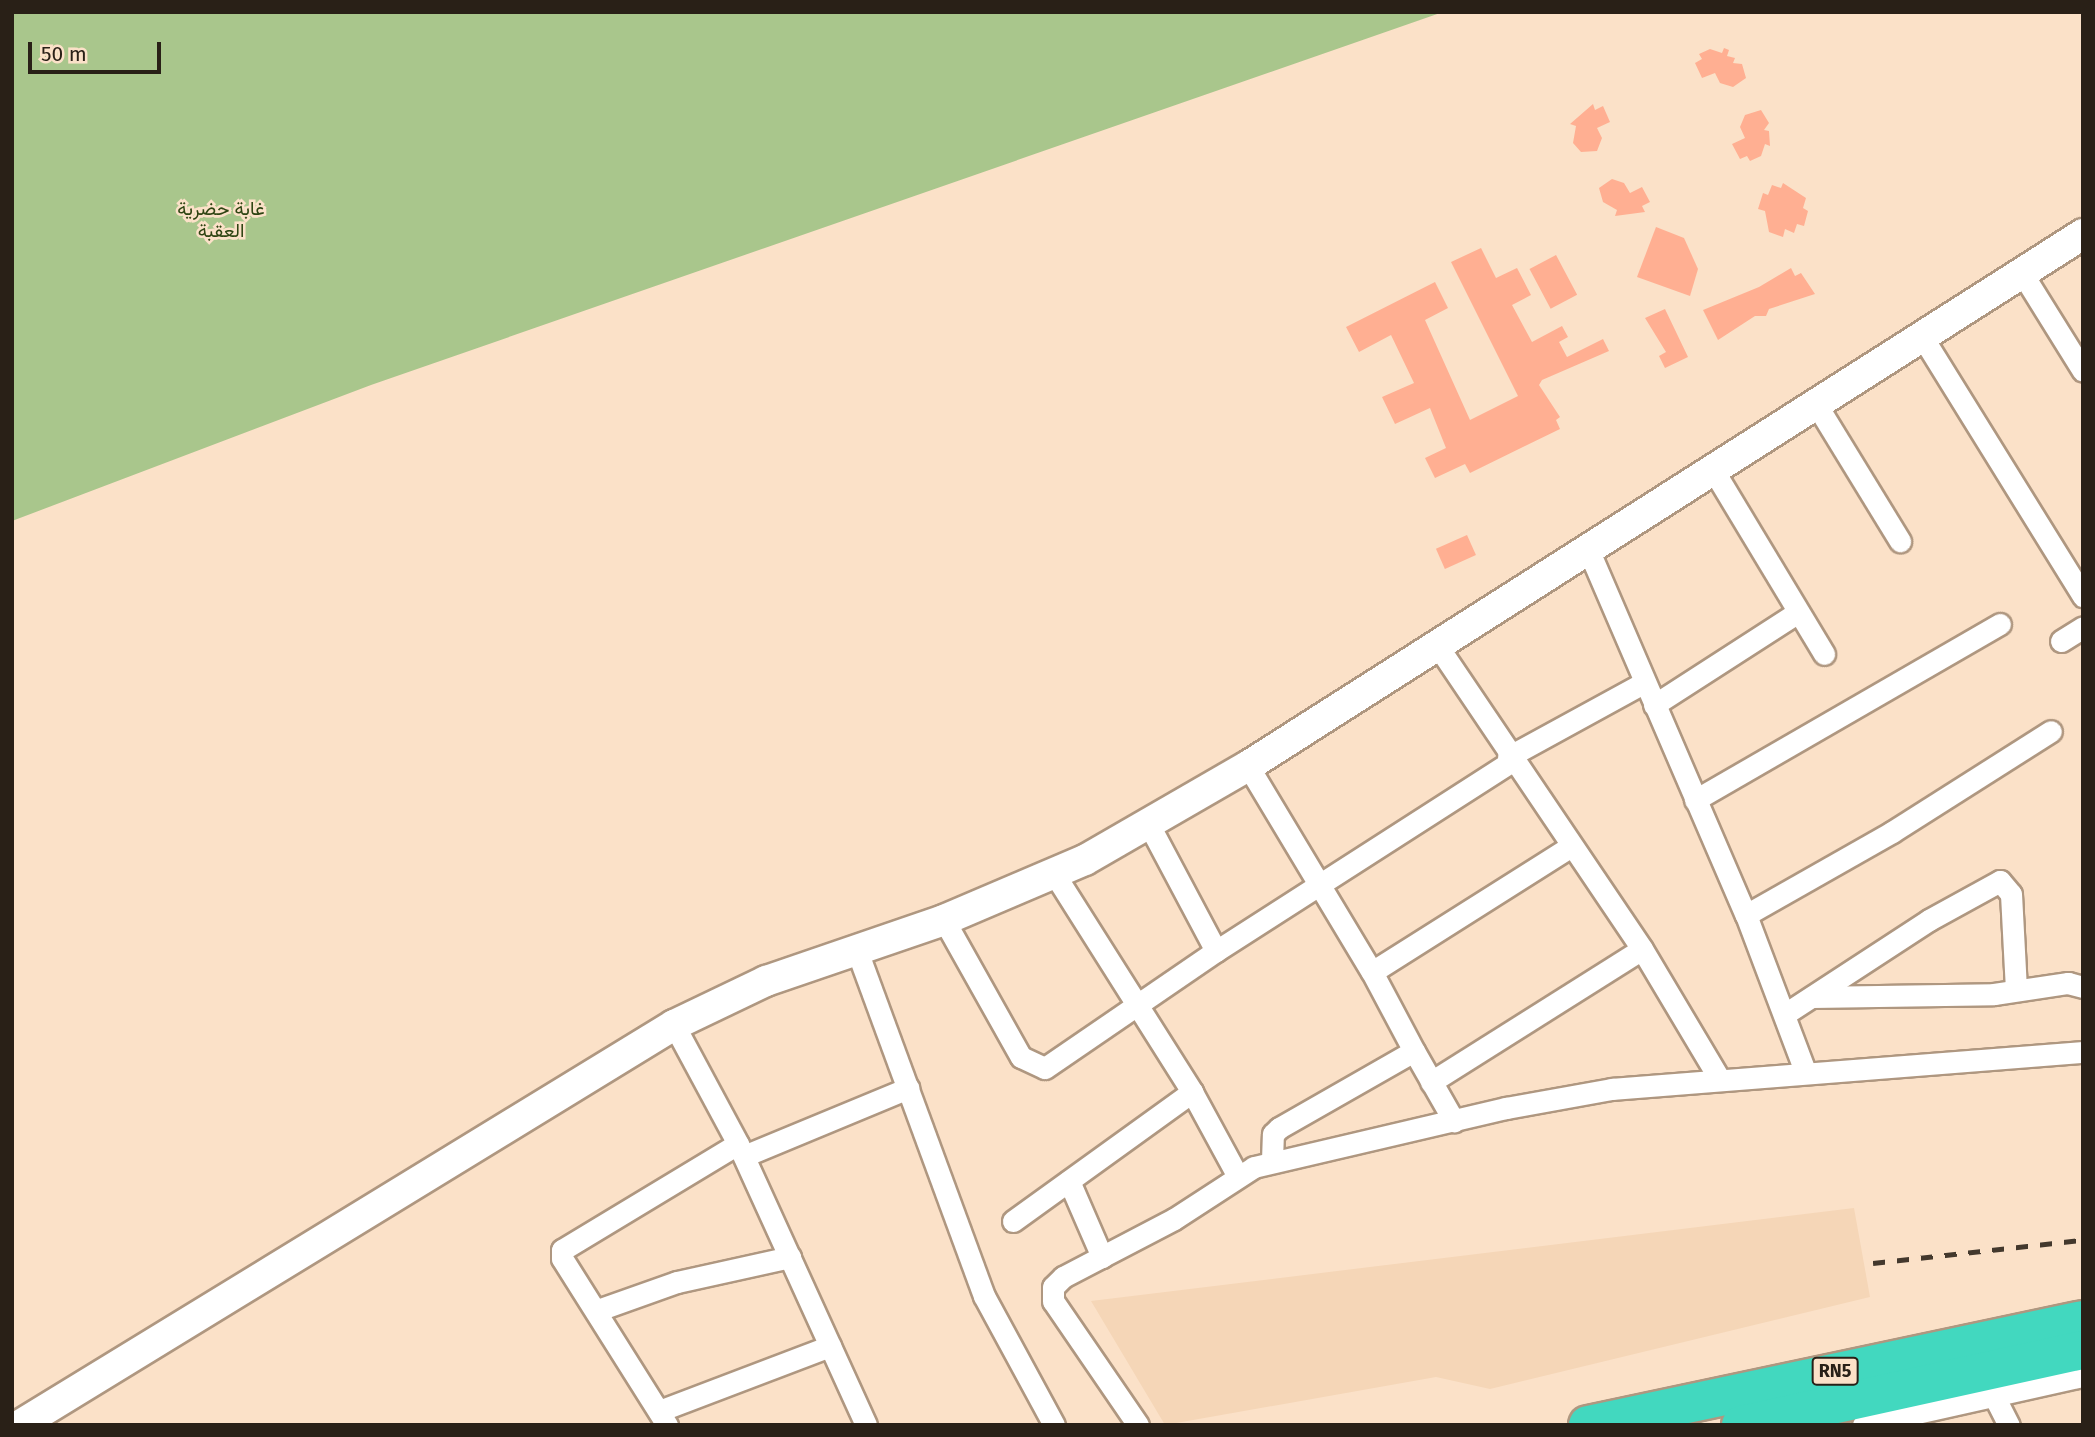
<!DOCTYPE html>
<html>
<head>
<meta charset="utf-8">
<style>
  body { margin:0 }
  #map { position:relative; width:2095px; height:1437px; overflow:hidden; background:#fbe1c8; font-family:"Fira Sans",Vazirmatn,sans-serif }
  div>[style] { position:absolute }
  .built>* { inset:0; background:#f5d6b7 }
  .green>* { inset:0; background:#a9c68c }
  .building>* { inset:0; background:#ffaf92; transform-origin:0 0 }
  .roads { filter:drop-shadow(2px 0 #af9780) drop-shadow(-2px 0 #af9780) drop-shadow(0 2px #af9780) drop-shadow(0 -2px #af9780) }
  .street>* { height:21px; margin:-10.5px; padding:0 10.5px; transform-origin:10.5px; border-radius:10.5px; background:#fff }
  .secondary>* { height:30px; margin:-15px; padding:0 15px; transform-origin:15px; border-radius:15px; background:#fff }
  .highway>* { height:38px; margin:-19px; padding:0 19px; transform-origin:19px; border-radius:19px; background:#42d8bf }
  .rail>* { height:5px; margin-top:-2.5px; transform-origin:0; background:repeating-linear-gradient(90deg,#43382d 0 12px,transparent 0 24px) }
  span { translate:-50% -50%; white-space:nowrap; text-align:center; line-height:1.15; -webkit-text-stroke:5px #fbe1c8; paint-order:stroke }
  .shield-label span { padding:2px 5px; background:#fbe1c8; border:2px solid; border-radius:5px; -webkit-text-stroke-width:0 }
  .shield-label { font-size:18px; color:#292017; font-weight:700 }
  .park-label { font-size:19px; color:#2e4412 }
  .frame { position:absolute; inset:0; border:14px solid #292017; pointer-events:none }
  .scale { position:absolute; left:28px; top:42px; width:133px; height:32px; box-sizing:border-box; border:4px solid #292017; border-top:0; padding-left:9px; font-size:21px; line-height:24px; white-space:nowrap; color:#292017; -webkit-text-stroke:5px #fbe1c8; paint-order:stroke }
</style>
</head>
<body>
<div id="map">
  <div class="built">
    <div style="clip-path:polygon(1854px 1208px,1870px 1297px,1490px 1389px,1436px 1377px,1165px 1425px,1091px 1301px)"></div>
  </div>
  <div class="green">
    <div style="clip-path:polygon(12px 12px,1443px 12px,371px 385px,12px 521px)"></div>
  </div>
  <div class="building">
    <div style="clip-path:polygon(1724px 48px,1729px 50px,1727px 56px,1735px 58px,1733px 63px,1742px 64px,1746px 78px,1733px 87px,1720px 83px,1715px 73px,1702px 78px,1695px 63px,1702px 59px,1699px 54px,1710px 49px,1722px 53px)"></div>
    <div style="clip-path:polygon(1593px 104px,1595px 110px,1603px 106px,1610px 122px,1597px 128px,1602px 138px,1597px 151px,1581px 152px,1573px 143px,1576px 126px,1570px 124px)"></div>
    <div style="clip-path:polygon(1761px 110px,1769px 123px,1764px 130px,1769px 131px,1770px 146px,1765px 144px,1761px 156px,1750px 161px,1747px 156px,1740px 159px,1732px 144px,1745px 138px,1740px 127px,1745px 115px)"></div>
    <div style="clip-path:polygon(1612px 179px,1624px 183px,1630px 193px,1642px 187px,1650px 202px,1642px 206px,1645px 212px,1615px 216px,1617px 210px,1603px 202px,1599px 188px)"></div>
    <div style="clip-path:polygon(1783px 183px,1806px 198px,1803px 208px,1808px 211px,1804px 226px,1797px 224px,1794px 233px,1785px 229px,1783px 237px,1769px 232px,1765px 211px,1758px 209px,1763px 193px,1768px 195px,1772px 185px,1781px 188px)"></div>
    <div style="clip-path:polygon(1656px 227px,1684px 238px,1698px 269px,1690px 296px,1637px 277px)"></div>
    <div style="clip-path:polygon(1481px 248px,1496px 278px,1517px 268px,1531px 295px,1512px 305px,1532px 342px,1562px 326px,1568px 337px,1559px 342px,1567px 357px,1603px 339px,1609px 351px,1542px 380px,1539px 385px,1560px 417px,1556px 420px,1560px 429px,1470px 473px,1465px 464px,1435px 478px,1425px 458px,1446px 448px,1430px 408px,1395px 424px,1382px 397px,1414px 383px,1391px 335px,1359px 352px,1346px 327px,1435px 282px,1448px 308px,1425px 320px,1470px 420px,1518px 396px,1451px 262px)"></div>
    <div style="left:1556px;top:255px;width:45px;height:30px;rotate:62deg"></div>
    <div style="clip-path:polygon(1791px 268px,1795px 276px,1801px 273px,1815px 294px,1769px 309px,1766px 316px,1755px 316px,1718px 340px,1703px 310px,1759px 287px)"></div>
    <div style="clip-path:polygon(1665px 309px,1688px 357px,1665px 368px,1659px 356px,1666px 352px,1645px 318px)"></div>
    <div style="left:1467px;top:535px;width:22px;height:34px;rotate:66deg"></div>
  </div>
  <div class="roads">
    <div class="street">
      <div style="left:2022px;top:273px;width:115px;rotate:58.1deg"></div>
      <div style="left:1923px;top:338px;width:304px;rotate:58.2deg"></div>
      <div style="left:1816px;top:404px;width:161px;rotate:58.5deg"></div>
      <div style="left:1712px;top:468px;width:217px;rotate:58.9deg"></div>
      <div style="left:1588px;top:549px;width:399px;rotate:66.7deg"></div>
      <div style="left:1746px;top:915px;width:167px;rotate:69.3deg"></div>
      <div style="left:2061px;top:641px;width:26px;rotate:-32deg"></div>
      <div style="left:1435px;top:642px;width:370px;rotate:56deg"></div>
      <div style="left:1642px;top:949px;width:150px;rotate:59.2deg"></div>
      <div style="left:1654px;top:705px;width:170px;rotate:-32.8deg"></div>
      <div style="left:1508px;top:757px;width:156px;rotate:-28.7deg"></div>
      <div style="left:1248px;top:766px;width:240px;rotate:59deg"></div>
      <div style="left:1372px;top:972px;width:89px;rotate:62deg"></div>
      <div style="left:1695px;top:800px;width:352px;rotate:-30deg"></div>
      <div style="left:1148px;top:823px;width:145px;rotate:62deg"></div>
      <div style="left:1055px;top:875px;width:257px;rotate:57.7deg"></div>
      <div style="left:1192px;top:1092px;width:94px;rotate:61.5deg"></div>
      <div style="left:1746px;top:915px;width:168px;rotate:-29.6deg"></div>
      <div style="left:1892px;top:832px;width:188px;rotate:-32.4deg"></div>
      <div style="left:944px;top:920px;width:157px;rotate:60.7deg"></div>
      <div style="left:1021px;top:1057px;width:26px;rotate:25deg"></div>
      <div style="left:1045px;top:1068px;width:207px;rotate:-34.4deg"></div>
      <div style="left:1216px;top:951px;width:352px;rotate:-32.7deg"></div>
      <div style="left:856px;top:948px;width:371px;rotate:69.8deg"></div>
      <div style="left:984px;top:1296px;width:147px;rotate:61.5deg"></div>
      <div style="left:1372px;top:972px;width:236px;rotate:-32.3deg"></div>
      <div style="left:1812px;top:997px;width:182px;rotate:-0.9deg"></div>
      <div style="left:1994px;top:994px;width:75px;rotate:-8.5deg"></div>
      <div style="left:2068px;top:983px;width:16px;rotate:15deg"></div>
      <div style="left:1785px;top:1014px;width:172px;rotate:-33.1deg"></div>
      <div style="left:1929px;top:920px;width:81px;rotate:-28.8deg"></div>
      <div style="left:2000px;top:881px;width:17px;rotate:50deg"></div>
      <div style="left:2011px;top:894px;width:96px;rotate:87deg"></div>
      <div style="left:674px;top:1025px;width:135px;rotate:61.7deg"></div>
      <div style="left:738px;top:1144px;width:309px;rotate:65.5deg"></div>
      <div style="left:1431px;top:1082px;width:249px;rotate:-32.2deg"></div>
      <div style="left:744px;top:1156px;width:178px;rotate:-22.5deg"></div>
      <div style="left:1272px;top:1160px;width:26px;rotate:-88deg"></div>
      <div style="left:1273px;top:1134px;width:8px;rotate:-45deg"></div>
      <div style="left:1279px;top:1128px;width:155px;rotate:-29.7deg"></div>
      <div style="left:1414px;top:1051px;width:81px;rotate:60.3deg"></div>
      <div style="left:1069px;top:1181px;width:83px;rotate:66.5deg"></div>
      <div style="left:1013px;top:1221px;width:221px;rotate:-35.8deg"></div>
      <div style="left:598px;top:1310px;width:84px;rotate:-19.5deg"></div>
      <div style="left:677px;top:1282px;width:116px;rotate:-12.5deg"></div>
      <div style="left:1994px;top:1396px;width:33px;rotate:63deg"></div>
      <div style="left:659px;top:1411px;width:183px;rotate:-20.8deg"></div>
      <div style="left:667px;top:1425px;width:197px;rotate:-122.2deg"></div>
      <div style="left:562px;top:1258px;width:8px;rotate:-90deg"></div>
      <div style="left:562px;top:1250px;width:205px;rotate:-31.1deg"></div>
      <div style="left:1138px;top:1425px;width:150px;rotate:-124.4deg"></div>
      <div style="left:1053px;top:1301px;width:14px;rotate:-90deg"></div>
      <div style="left:1053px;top:1287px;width:14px;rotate:-45deg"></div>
      <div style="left:1063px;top:1277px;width:125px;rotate:-27.6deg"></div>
      <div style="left:1174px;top:1219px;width:95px;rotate:-33deg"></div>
      <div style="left:1254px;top:1167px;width:259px;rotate:-13.2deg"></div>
      <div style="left:1506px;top:1108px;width:108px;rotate:-10.2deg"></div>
      <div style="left:1612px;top:1089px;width:472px;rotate:-4.5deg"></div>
      <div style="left:1863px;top:1425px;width:225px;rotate:-12.6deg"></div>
    </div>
    <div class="secondary">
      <div style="left:20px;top:1425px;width:767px;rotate:-31.45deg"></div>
      <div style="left:674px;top:1025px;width:102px;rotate:-25.6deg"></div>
      <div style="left:766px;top:981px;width:188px;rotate:-18.9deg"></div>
      <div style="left:944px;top:920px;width:153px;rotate:-23.1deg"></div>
      <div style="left:1085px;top:860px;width:188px;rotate:-30deg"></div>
      <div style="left:1248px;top:766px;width:990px;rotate:-32.5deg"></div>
    </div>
    <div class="highway">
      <div style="left:1588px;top:1425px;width:506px;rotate:-11.98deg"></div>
      <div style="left:1741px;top:1425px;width:350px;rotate:-12.4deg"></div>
    </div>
  </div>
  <div class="rail">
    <div style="left:1873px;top:1263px;width:211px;rotate:-6.3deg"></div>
  </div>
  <div class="shield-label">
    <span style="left:1835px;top:1371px">RN5</span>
  </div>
  <div class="park-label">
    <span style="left:221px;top:220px">غابة حضرية<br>العقبة</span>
  </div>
  <div class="frame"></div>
  <div class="scale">50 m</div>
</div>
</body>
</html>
